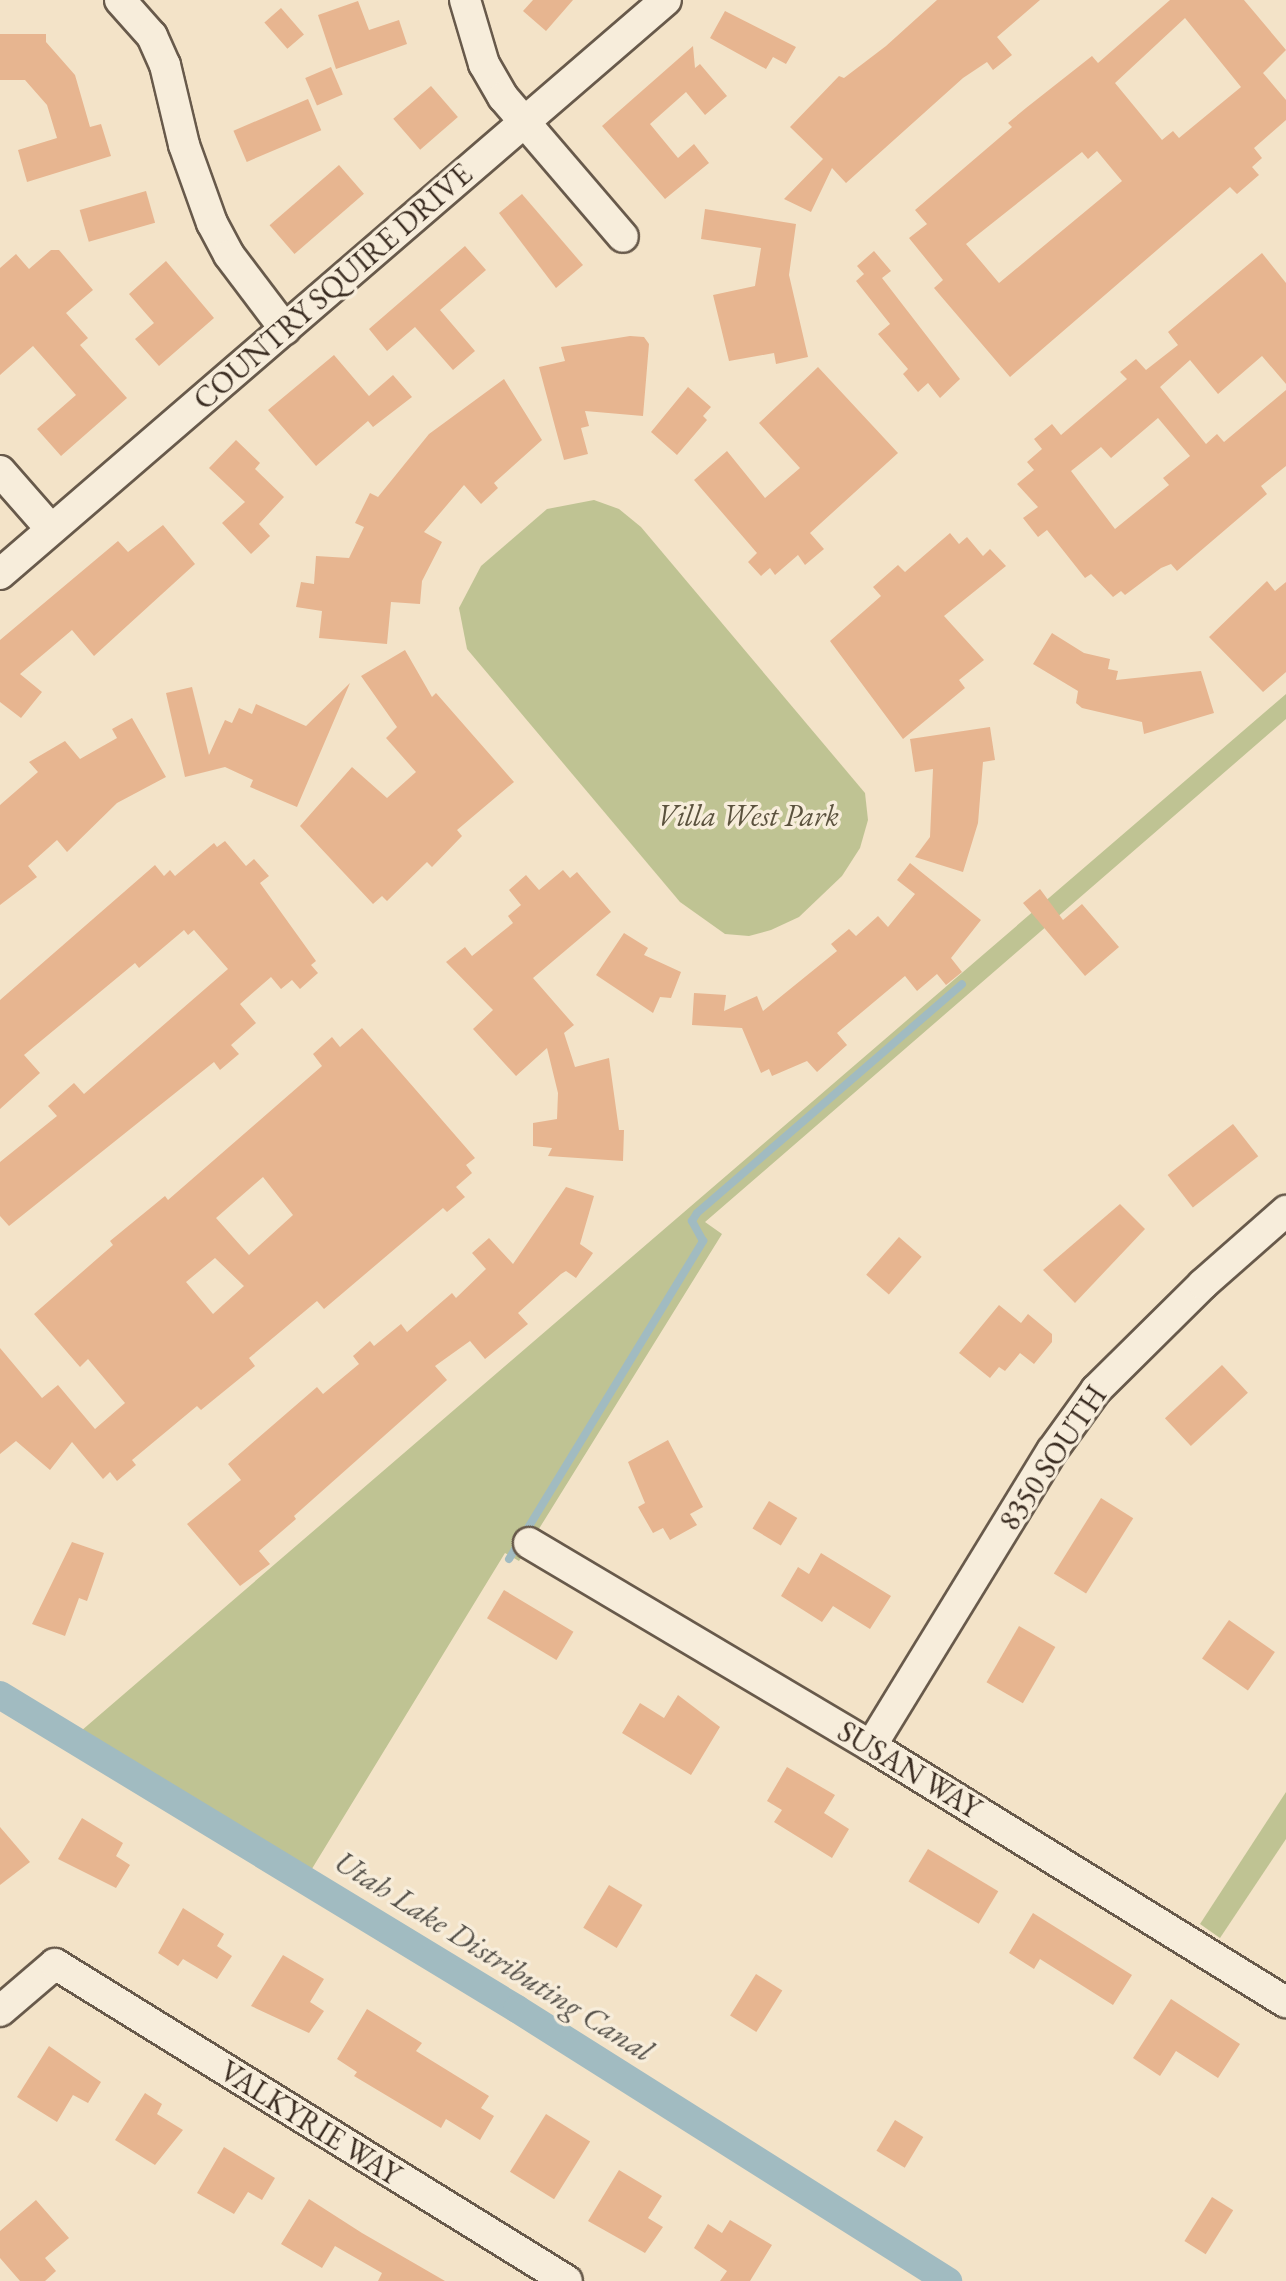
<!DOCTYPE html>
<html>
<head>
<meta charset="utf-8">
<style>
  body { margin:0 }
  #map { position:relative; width:1286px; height:2281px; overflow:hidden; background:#f3e3c8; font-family:"EB Garamond",serif }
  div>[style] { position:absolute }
  .green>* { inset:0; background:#bfc393 }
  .stream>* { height:8px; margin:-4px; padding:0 4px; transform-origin:4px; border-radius:4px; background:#a1bbc1 }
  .canal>* { height:28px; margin:-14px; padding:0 14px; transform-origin:14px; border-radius:14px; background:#a1bbc1 }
  .building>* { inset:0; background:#e7b590; transform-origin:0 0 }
  .roads { filter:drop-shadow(2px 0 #685a4b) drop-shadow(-2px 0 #685a4b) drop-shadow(0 2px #685a4b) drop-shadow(0 -2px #685a4b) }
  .minor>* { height:30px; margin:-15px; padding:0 15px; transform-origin:15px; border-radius:15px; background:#f7eddb }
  span { translate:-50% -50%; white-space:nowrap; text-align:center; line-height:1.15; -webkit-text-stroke:7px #f7eddb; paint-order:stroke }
  .street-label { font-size:30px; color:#3a2c21 }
  .park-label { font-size:30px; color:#5b523e; font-style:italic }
  .water-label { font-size:32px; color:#545049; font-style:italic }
</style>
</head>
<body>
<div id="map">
  <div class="green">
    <div style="clip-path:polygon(594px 500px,619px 509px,641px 527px,865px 793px,868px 820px,860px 848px,842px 876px,799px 917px,771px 930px,749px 936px,725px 934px,680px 902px,467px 649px,459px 608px,481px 566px,547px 509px)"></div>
    <div style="clip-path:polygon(1286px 694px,1286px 719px,705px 1222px,722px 1234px,519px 1561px,505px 1553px,310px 1872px,81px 1731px)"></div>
    <div style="clip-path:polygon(1286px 1792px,1286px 1839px,1220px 1938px,1200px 1924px)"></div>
  </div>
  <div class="stream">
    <div style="left:509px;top:1559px;width:373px;rotate:-58.6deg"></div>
    <div style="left:703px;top:1241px;width:23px;rotate:-119deg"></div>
    <div style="left:692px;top:1221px;width:9px;rotate:-58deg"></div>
    <div style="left:697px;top:1213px;width:350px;rotate:-40.8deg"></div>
  </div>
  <div class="canal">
    <div style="left:0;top:1695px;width:605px;rotate:31.27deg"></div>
    <div style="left:517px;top:2009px;width:510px;rotate:32.26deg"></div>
  </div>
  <div class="building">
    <div style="clip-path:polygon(533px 0,573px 0,546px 31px,523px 11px)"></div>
    <div style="clip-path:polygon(937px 0,1040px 0,997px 37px,1012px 55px,993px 70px,987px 62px,963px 78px,846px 183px,832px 168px,811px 212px,784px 199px,823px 159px,790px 127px,839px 76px,844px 78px,886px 46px)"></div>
    <div style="clip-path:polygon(evenodd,1170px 0,1244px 0,1286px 50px,1263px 73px,1286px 100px,1286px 120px,1254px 148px,1262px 158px,1252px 167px,1259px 175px,1237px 194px,1230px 187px,1010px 377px,934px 288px,943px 280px,909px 238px,927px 224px,915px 210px,1012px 127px,1008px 123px,1026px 108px,1092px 56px,1098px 63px,1170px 0,1185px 18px,1241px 87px,1179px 138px,1173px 131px,1162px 140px,1115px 83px,1185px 18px,1170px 0,1097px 151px,1122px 181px,999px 283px,966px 244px,1082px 152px,1088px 159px,1097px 151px)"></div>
    <div style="clip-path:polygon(358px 1px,369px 30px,399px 20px,407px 44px,336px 69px,318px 15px)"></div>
    <div style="left:281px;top:8px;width:35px;height:22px;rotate:49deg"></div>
    <div style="clip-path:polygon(725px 11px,796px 47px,786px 64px,773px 57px,766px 69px,710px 38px)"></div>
    <div style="clip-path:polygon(0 34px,46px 34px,46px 42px,75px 75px,90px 127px,101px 124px,111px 156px,27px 182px,18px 150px,57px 138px,47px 105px,25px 80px,0 80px)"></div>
    <div style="clip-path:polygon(693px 46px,695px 68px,700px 64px,727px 96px,705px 115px,686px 92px,650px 124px,678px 158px,694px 144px,709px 163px,665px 199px,602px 126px)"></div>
    <div style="left:331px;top:67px;width:30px;height:28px;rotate:67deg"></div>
    <div style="left:431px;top:86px;width:41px;height:50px;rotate:49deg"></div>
    <div style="left:308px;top:99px;width:34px;height:81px;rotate:67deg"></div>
    <div style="left:339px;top:165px;width:38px;height:92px;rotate:49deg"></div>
    <div style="left:146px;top:191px;width:33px;height:69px;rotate:74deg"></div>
    <div style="clip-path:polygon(522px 194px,583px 265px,556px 288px,499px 213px)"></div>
    <div style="clip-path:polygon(705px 209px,796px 224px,789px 275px,808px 357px,776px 364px,774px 353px,729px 361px,713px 295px,755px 286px,761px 248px,701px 239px)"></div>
    <div style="clip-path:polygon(465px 246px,486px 270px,440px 310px,475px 351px,453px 370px,415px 327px,387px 351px,369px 329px)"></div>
    <div style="clip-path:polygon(51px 250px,59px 250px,93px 290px,66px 313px,88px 338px,80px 345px,127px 398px,61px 456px,37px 429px,76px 395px,33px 346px,0 375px,0 268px,16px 254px,29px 269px)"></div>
    <div style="clip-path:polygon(874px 251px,891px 271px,882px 278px,960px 379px,940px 398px,928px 383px,918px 392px,903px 374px,908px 369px,878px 334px,890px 324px,856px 281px,864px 274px,857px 266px)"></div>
    <div style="clip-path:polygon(evenodd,1262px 253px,1286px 283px,1286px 384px,1262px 356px,1218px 394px,1190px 360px,1160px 387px,1206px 444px,1217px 434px,1224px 442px,1286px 390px,1286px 466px,1261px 486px,1267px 494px,1177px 571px,1171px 564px,1161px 568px,1125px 595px,1121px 591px,1113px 597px,1091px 574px,1085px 578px,1047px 530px,1038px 537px,1023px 518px,1038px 507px,1017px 484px,1034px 470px,1027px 462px,1042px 449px,1034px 439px,1052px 424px,1061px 435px,1127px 379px,1120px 372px,1136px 359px,1146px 370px,1178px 345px,1168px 332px,1262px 253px,1158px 418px,1190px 456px,1163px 478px,1169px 485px,1115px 529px,1071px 471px,1101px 447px,1111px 458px,1158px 418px)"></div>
    <div style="clip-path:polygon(166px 261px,214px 318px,159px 366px,135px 339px,154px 323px,129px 294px)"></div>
    <div style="clip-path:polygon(630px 336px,644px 337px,649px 344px,643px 416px,585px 411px,589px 426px,581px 428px,588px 454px,564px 460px,539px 367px,565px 361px,561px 347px)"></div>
    <div style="clip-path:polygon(334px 355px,369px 396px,393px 375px,412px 397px,373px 427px,368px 421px,316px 466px,268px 410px)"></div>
    <div style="clip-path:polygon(818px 367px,898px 453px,810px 533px,824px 549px,805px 565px,798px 555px,775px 575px,770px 568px,761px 576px,748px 562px,757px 553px,694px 480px,727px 451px,765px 498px,800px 468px,759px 423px)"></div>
    <div style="clip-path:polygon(504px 379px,542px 440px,494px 483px,498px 488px,481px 504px,464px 485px,424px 532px,442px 542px,422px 581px,420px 604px,391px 602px,387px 644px,319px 638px,322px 611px,296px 607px,301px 582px,314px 584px,316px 556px,349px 558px,364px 527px,355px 523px,370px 493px,378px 497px,429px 434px)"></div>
    <div style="clip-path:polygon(688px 387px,711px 407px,703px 416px,707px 420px,677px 455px,651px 432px)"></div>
    <div style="clip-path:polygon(236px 440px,260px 463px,255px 469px,284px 497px,259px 524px,270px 536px,251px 554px,222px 523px,245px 502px,209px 468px)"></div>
    <div style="clip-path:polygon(163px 525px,195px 564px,94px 656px,72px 630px,20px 674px,42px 692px,21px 718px,0 702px,0 640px,118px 541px,128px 552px)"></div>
    <div style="clip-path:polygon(950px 533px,959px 544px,967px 537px,983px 556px,990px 549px,1006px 566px,944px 616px,984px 660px,959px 680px,965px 688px,903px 739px,830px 641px,881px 596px,873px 587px,898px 565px,905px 572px)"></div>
    <div style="clip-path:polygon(1267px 581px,1275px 591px,1286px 582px,1286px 672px,1263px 692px,1209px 637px)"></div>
    <div style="clip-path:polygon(1052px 633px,1084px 653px,1110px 659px,1108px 669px,1118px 671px,1116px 680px,1201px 671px,1214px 713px,1144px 734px,1142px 722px,1082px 708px,1076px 703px,1078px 691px,1033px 664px)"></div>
    <div style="clip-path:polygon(405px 650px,432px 697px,436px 693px,514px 782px,457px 830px,462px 836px,432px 867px,427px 862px,387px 901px,382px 896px,373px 904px,300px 826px,352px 767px,387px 798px,416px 772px,386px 738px,397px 727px,361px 676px)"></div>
    <div style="clip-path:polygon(350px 683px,297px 807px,250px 787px,253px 780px,225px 767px,185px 777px,166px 693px,192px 687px,209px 755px,225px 720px,232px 723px,239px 708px,252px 714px,256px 704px,306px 726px)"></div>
    <div style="clip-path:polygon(132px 718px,166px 777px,117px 803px,67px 852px,57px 840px,28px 866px,37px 877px,0 905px,0 805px,38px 772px,29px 762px,65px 741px,80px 759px,117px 738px,112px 729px)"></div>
    <div style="clip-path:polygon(990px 727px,995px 760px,983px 762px,978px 823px,963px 872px,915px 857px,930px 837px,933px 769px,915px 772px,910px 739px)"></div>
    <div style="clip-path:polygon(225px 841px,246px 866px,254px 859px,269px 876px,260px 883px,316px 961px,311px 965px,318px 973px,300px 989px,292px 980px,281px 989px,271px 977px,240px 1004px,256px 1023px,231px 1045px,239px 1054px,220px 1070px,214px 1062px,9px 1226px,0 1216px,0 1162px,57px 1116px,48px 1106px,74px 1083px,84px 1094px,228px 969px,194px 930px,188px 935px,184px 930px,139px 968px,135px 963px,24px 1055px,40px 1073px,0 1109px,0 1000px,155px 865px,164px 876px,170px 870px,175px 876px,214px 843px,217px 847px)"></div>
    <div style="clip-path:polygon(910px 863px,981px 920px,951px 958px,962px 972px,946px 985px,937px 974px,917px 991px,905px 976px,837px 1033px,847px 1045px,817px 1072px,807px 1061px,772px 1076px,769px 1069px,761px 1073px,742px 1028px,692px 1025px,694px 993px,726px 995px,724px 1011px,757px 996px,763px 1011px,837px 951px,831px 944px,849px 929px,856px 936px,878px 916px,888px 927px,915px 894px,897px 880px)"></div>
    <div style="clip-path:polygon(563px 870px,570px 878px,577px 872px,611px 912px,533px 978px,574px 1025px,564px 1033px,575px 1067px,609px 1058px,619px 1130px,624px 1130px,623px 1161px,548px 1156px,552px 1148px,533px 1146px,533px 1123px,557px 1119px,558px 1093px,547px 1048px,516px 1076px,473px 1029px,493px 1010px,446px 962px,465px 947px,472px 956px,513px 923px,508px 916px,521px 905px,509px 890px,526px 875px,539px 890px)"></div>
    <div style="clip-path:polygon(1040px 889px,1063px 920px,1082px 904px,1119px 947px,1085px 976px,1023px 903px)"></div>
    <div style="clip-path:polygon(624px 933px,648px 948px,644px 955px,681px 972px,671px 998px,660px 997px,653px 1013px,596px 975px)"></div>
    <div style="clip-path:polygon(evenodd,362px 1028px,475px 1158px,466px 1165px,472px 1173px,456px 1187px,465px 1197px,447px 1212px,443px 1208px,324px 1309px,317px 1301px,249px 1358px,255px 1366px,201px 1410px,197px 1406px,132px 1460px,136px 1465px,117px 1481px,110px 1472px,103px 1479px,72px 1442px,50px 1470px,16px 1441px,0 1454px,0 1348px,42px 1398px,58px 1385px,95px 1429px,125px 1403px,88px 1359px,80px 1367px,34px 1314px,113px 1245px,110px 1241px,165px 1196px,168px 1200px,322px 1066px,313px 1054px,332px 1037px,340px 1047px,362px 1028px,263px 1177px,293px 1215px,249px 1255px,216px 1218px,263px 1177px,362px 1028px,215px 1258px,244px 1286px,213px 1314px,186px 1282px,215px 1258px)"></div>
    <div style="left:1233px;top:1124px;width:41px;height:83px;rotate:52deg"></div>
    <div style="clip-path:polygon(566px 1187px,594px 1196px,580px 1244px,593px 1253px,576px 1278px,566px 1271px,561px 1274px,518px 1313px,528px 1324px,485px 1359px,470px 1341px,435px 1366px,447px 1380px,294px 1516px,296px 1519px,259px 1551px,270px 1564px,240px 1586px,187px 1524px,241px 1480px,228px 1464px,317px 1387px,323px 1394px,359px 1364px,353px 1356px,370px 1341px,374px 1346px,401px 1324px,407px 1332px,452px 1293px,456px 1298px,486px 1269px,472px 1253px,489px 1238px,513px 1264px)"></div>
    <div style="clip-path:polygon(1120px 1204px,1145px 1229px,1075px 1303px,1043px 1270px)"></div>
    <div style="left:899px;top:1237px;width:30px;height:50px;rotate:41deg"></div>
    <div style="clip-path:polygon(999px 1305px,1021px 1323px,1028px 1314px,1052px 1334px,1052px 1342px,1034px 1364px,1020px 1353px,1005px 1371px,999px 1367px,990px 1378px,959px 1353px)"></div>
    <div style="left:1222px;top:1365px;width:38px;height:78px;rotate:47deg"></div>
    <div style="clip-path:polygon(668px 1440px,703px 1507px,690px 1514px,697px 1525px,670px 1540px,663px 1528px,653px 1533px,638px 1507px,645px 1503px,628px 1462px)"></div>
    <div style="left:1101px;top:1498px;width:38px;height:89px;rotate:32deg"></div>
    <div style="left:769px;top:1501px;width:33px;height:32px;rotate:31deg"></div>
    <div style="clip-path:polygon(72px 1542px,104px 1553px,87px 1601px,79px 1598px,65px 1636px,32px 1624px)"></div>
    <div style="clip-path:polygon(821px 1553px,891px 1596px,870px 1629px,833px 1606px,822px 1622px,781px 1596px,798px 1567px,809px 1574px)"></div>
    <div style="left:504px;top:1590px;width:81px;height:33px;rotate:31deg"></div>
    <div style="left:1229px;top:1620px;width:56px;height:47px;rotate:35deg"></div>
    <div style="left:1019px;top:1626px;width:42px;height:65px;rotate:30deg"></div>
    <div style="clip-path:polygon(678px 1695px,720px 1727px,691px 1775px,622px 1733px,640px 1703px,664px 1718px)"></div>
    <div style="clip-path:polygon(787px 1767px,835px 1795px,824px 1813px,849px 1829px,832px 1858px,774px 1822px,782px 1810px,767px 1801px)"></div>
    <div style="clip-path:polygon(82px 1818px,123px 1843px,116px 1856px,130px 1865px,116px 1888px,58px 1859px)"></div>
    <div style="clip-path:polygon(0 1827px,30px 1862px,0 1885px)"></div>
    <div style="left:928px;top:1849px;width:82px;height:38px;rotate:31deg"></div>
    <div style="left:609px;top:1885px;width:39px;height:50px;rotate:31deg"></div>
    <div style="clip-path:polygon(183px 1908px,224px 1934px,217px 1946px,232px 1956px,217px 1979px,183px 1959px,178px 1966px,158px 1953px)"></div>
    <div style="clip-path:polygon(1033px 1913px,1132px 1975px,1113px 2005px,1040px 1959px,1034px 1969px,1009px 1953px)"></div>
    <div style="clip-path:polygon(283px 1955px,324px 1979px,310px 2002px,324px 2011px,309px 2033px,251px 2006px)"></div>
    <div style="left:756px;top:1974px;width:31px;height:49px;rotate:32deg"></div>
    <div style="clip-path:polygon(1171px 1999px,1240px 2044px,1218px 2078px,1176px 2051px,1160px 2076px,1133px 2058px)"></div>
    <div style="clip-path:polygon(367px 2009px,422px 2043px,416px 2051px,489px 2096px,481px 2108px,494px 2116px,480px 2140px,446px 2119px,441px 2128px,354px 2076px,357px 2072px,337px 2059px)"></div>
    <div style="clip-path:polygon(49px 2046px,101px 2082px,88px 2103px,73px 2095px,57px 2122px,17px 2097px)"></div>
    <div style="clip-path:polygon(145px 2093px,162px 2104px,157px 2114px,183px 2130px,155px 2165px,115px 2140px)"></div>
    <div style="left:546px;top:2114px;width:52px;height:68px;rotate:32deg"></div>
    <div style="left:895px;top:2120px;width:33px;height:36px;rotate:31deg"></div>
    <div style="clip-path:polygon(224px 2147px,275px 2178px,262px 2200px,248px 2192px,234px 2214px,197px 2193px)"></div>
    <div style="clip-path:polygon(619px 2170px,662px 2196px,648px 2218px,663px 2227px,645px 2253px,588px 2221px)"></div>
    <div style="left:1212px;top:2197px;width:25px;height:52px;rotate:32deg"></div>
    <div style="clip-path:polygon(309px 2199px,362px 2233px,445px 2281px,378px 2281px,382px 2273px,335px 2246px,322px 2268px,281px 2244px)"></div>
    <div style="clip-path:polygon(36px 2200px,69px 2238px,45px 2258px,56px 2271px,45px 2281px,20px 2281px,0 2258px,0 2231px)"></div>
    <div style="clip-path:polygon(730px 2220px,772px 2245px,750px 2281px,720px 2281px,727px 2271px,694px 2248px,708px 2224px,722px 2233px)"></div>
  </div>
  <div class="roads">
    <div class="minor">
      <div style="left:120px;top:0;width:48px;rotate:48.4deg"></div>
      <div style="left:152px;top:36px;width:32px;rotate:66deg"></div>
      <div style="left:165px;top:65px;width:82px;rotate:76.6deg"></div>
      <div style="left:184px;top:145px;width:83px;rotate:70.3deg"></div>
      <div style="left:212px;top:223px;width:36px;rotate:62deg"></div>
      <div style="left:229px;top:255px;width:93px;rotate:52.9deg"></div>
      <div style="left:465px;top:0;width:67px;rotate:73.5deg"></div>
      <div style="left:484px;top:64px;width:38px;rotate:60deg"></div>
      <div style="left:503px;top:97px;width:184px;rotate:49.4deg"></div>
      <div style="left:0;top:471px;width:77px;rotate:48.7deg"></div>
      <div style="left:0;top:574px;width:879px;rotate:-40.76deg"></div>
      <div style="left:529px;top:1543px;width:398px;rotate:30.7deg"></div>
      <div style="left:871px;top:1746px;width:488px;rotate:31.7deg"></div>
      <div style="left:871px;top:1746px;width:346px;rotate:-58.5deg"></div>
      <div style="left:1052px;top:1451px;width:75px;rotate:-54.2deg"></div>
      <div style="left:1096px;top:1390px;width:151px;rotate:-44.7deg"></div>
      <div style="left:1203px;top:1284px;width:111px;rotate:-41.3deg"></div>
      <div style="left:0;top:2011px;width:72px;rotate:-40.5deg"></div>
      <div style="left:55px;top:1964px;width:602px;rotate:31.76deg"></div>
    </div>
  </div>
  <div class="street-label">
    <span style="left:333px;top:287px;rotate:-41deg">COUNTRY SQUIRE DRIVE</span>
    <span style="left:1053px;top:1458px;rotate:-56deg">8350 SOUTH</span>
    <span style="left:909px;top:1770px;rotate:31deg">SUSAN WAY</span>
    <span style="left:310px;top:2123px;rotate:32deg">VALKYRIE WAY</span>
  </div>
  <div class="park-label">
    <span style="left:748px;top:816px">Villa West Park</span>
  </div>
  <div class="water-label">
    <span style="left:494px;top:1956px;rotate:32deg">Utah Lake Distributing Canal</span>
  </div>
</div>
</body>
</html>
